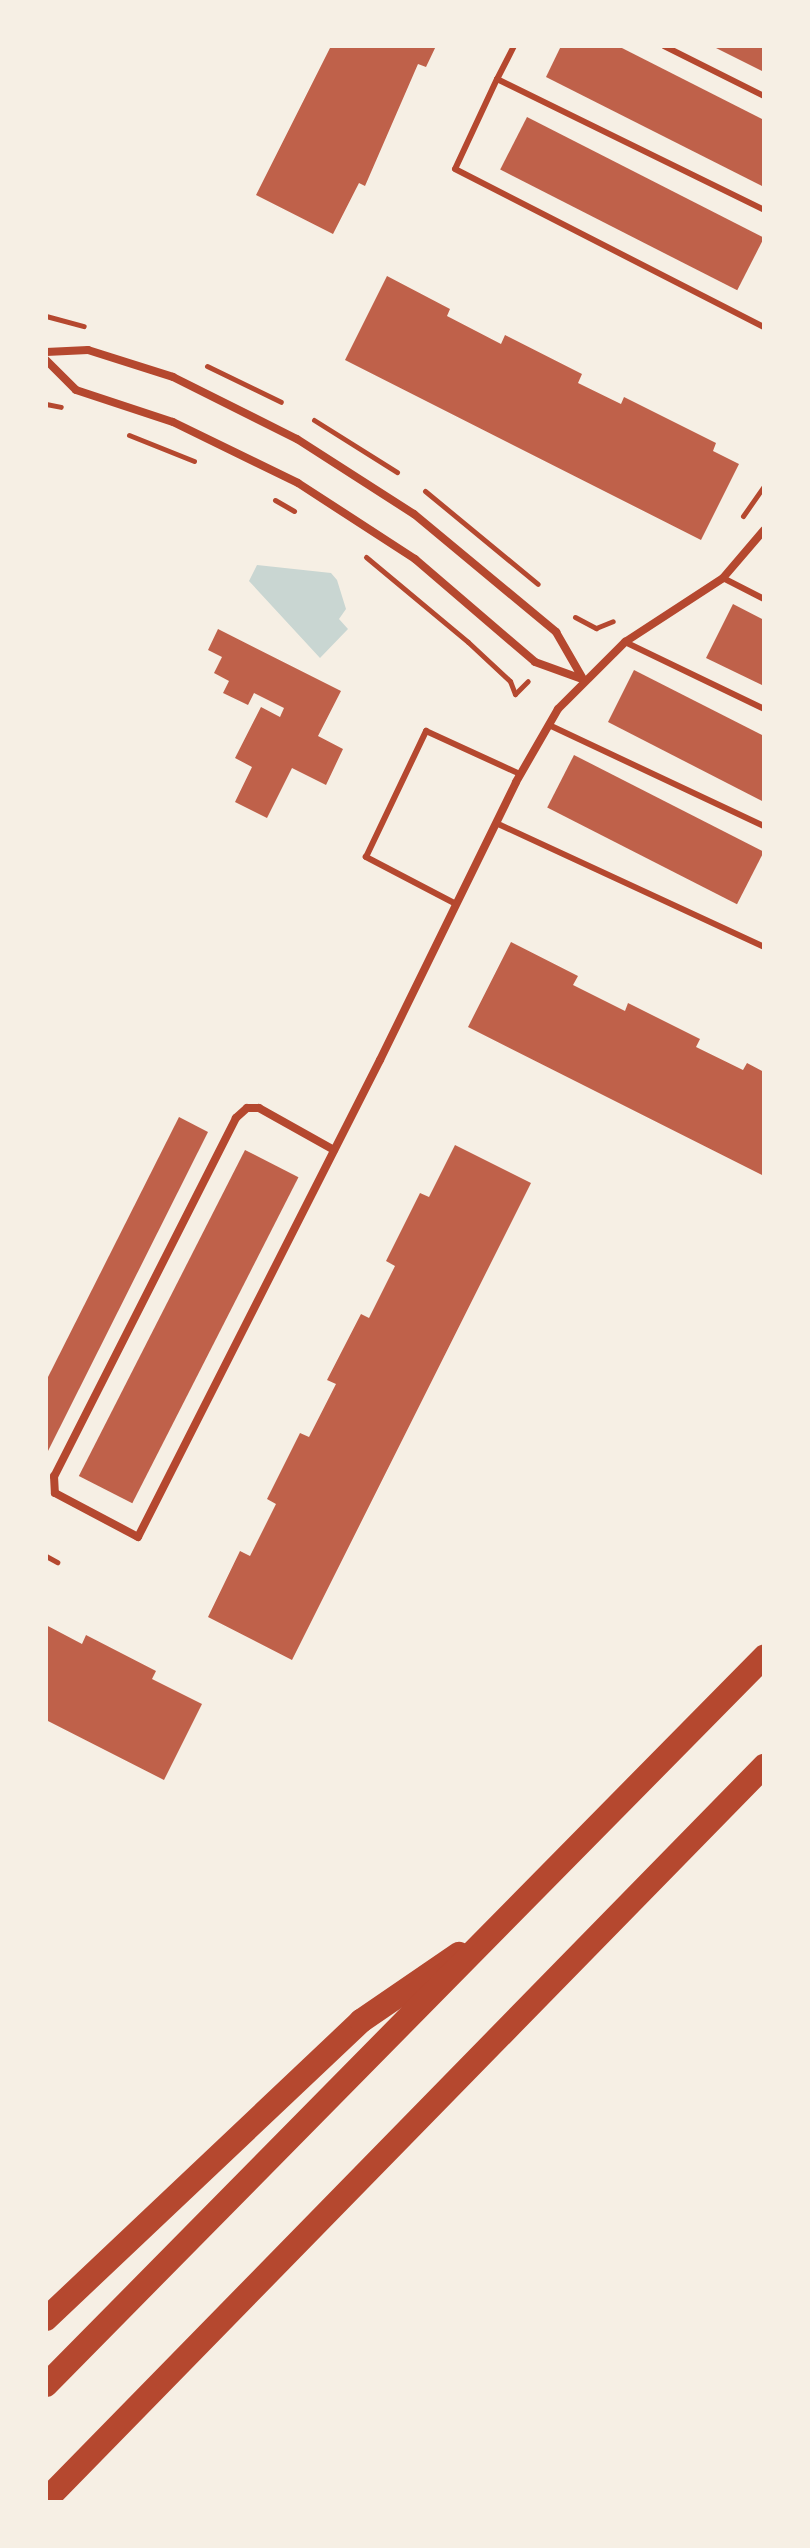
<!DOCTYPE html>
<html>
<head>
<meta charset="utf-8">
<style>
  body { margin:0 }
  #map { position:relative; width:810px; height:2548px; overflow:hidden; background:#f6efe4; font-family:Rubik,sans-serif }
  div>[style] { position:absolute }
  .water>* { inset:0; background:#c9d6d2 }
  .building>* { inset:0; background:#bf614a; transform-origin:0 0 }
  .path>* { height:5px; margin:-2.5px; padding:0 2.5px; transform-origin:2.5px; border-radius:2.5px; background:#b5482f }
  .service>* { height:6px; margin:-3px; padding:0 3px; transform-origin:3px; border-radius:3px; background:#b5482f }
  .minor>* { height:8px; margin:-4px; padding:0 4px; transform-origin:4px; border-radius:4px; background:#b5482f }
  .motorway>* { height:24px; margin:-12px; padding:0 12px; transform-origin:12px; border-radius:12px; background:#b5482f }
  span { translate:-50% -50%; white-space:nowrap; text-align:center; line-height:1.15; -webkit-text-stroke:6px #f6efe4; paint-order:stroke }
  .frame { position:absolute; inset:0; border:48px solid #f6efe4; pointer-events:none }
</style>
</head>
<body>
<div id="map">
  <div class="water">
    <div style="clip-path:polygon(257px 565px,331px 573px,337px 580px,346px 609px,339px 619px,348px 629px,320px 658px,249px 581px)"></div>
  </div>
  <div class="building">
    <div style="clip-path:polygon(331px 46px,436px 46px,426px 67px,418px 64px,365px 186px,359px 183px,333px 234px,256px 195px)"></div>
    <div style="clip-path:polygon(561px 46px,618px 46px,764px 120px,764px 187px,546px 77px)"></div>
    <div style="clip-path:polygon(712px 46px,764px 46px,764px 72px)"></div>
    <div style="left:527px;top:117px;width:266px;height:59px;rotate:27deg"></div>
    <div style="clip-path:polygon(387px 276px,450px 309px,447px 316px,501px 344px,505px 335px,582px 374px,578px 383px,621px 404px,624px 397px,716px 443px,713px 451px,739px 464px,701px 540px,345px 360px)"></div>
    <div style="clip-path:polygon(733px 604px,764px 620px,764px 686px,706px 658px)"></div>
    <div style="clip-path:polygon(218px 629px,341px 691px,318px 736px,343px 749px,326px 785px,292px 768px,267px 818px,235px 802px,252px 767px,235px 758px,261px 707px,280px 717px,284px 708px,254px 693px,248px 705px,223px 693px,229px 681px,214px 673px,222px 657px,208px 650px)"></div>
    <div style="clip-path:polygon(634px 670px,764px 736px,764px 802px,608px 722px)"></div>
    <div style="left:574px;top:755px;width:213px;height:59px;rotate:27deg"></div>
    <div style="clip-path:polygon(511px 942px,578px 976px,573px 985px,625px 1011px,628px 1003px,700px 1039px,696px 1047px,743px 1070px,747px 1063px,764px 1072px,764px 1176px,468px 1027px)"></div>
    <div style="clip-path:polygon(179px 1117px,208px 1132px,46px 1455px,46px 1381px)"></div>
    <div style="clip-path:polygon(455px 1145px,531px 1183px,292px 1660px,208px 1617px,240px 1551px,250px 1556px,276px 1504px,267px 1499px,300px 1433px,309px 1437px,336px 1384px,327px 1380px,361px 1314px,369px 1318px,395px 1266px,386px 1261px,420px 1193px,429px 1197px)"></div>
    <div style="left:245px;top:1150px;width:60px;height:366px;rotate:27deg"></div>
    <div style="clip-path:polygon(46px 1625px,82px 1644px,86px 1635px,156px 1671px,152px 1679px,202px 1704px,164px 1780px,46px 1720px)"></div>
  </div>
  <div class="path">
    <div style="left:46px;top:316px;width:39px;rotate:15deg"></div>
    <div style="left:207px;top:366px;width:82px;rotate:25.9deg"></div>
    <div style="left:46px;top:404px;width:15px;rotate:11deg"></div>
    <div style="left:314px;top:420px;width:98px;rotate:32.1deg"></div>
    <div style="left:129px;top:435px;width:70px;rotate:21.8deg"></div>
    <div style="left:425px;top:491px;width:146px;rotate:39.5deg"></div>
    <div style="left:275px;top:500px;width:22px;rotate:30deg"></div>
    <div style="left:743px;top:516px;width:37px;rotate:-55deg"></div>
    <div style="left:366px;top:557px;width:133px;rotate:39.8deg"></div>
    <div style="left:468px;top:642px;width:57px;rotate:42.9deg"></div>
    <div style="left:510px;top:681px;width:14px;rotate:69deg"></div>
    <div style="left:515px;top:694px;width:18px;rotate:-45deg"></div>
    <div style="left:575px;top:617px;width:24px;rotate:28deg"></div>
    <div style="left:596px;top:628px;width:18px;rotate:-22deg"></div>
    <div style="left:46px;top:1556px;width:13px;rotate:29deg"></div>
  </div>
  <div class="service">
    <div style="left:514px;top:46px;width:37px;rotate:117deg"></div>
    <div style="left:497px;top:79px;width:297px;rotate:26.1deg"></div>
    <div style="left:664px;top:46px;width:112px;rotate:26.6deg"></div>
    <div style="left:497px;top:79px;width:99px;rotate:115deg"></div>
    <div style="left:455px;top:169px;width:347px;rotate:27.1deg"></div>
    <div style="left:723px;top:578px;width:46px;rotate:27.1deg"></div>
    <div style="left:625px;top:642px;width:154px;rotate:25.7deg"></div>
    <div style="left:549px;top:725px;width:238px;rotate:25.2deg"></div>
    <div style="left:496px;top:823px;width:295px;rotate:24.8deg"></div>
    <div style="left:456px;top:904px;width:102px;rotate:-152.4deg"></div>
    <div style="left:366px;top:857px;width:140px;rotate:-64.5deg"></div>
    <div style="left:426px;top:731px;width:103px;rotate:24.6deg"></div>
  </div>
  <div class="minor">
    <div style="left:46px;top:352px;width:42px;rotate:-2.7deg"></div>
    <div style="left:88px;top:350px;width:89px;rotate:17.6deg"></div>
    <div style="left:173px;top:377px;width:139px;rotate:26.6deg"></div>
    <div style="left:297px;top:439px;width:139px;rotate:32.7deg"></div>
    <div style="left:414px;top:514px;width:185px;rotate:39.7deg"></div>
    <div style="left:556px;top:632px;width:54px;rotate:60.1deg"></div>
    <div style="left:46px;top:360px;width:42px;rotate:45deg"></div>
    <div style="left:76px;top:390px;width:102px;rotate:18.3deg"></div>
    <div style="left:173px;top:422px;width:139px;rotate:26deg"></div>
    <div style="left:298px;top:483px;width:140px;rotate:33deg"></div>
    <div style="left:415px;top:559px;width:158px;rotate:40.6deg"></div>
    <div style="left:535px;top:662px;width:50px;rotate:19.9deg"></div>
    <div style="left:334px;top:1150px;width:86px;rotate:-150.8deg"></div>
    <div style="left:259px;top:1108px;width:12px;rotate:180deg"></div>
    <div style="left:247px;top:1108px;width:15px;rotate:138deg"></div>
    <div style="left:236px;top:1118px;width:402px;rotate:116.9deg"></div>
    <div style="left:54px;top:1476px;width:17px;rotate:87deg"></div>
    <div style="left:55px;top:1493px;width:94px;rotate:27.9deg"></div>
    <div style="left:138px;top:1537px;width:535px;rotate:-63.1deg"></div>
    <div style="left:380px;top:1060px;width:309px;rotate:-63.9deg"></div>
    <div style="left:516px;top:782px;width:84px;rotate:-60.1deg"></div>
    <div style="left:558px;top:709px;width:95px;rotate:-45deg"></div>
    <div style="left:625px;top:642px;width:117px;rotate:-33.1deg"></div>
    <div style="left:723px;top:578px;width:63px;rotate:-49.5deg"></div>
  </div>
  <div class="motorway">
    <div style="left:46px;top:2319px;width:434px;rotate:-43.4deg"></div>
    <div style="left:361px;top:2021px;width:119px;rotate:-34.4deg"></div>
    <div style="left:46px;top:2385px;width:1023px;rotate:-45.4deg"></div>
    <div style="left:46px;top:2500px;width:1027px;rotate:-45.63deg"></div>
  </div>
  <div class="frame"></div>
</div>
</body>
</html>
